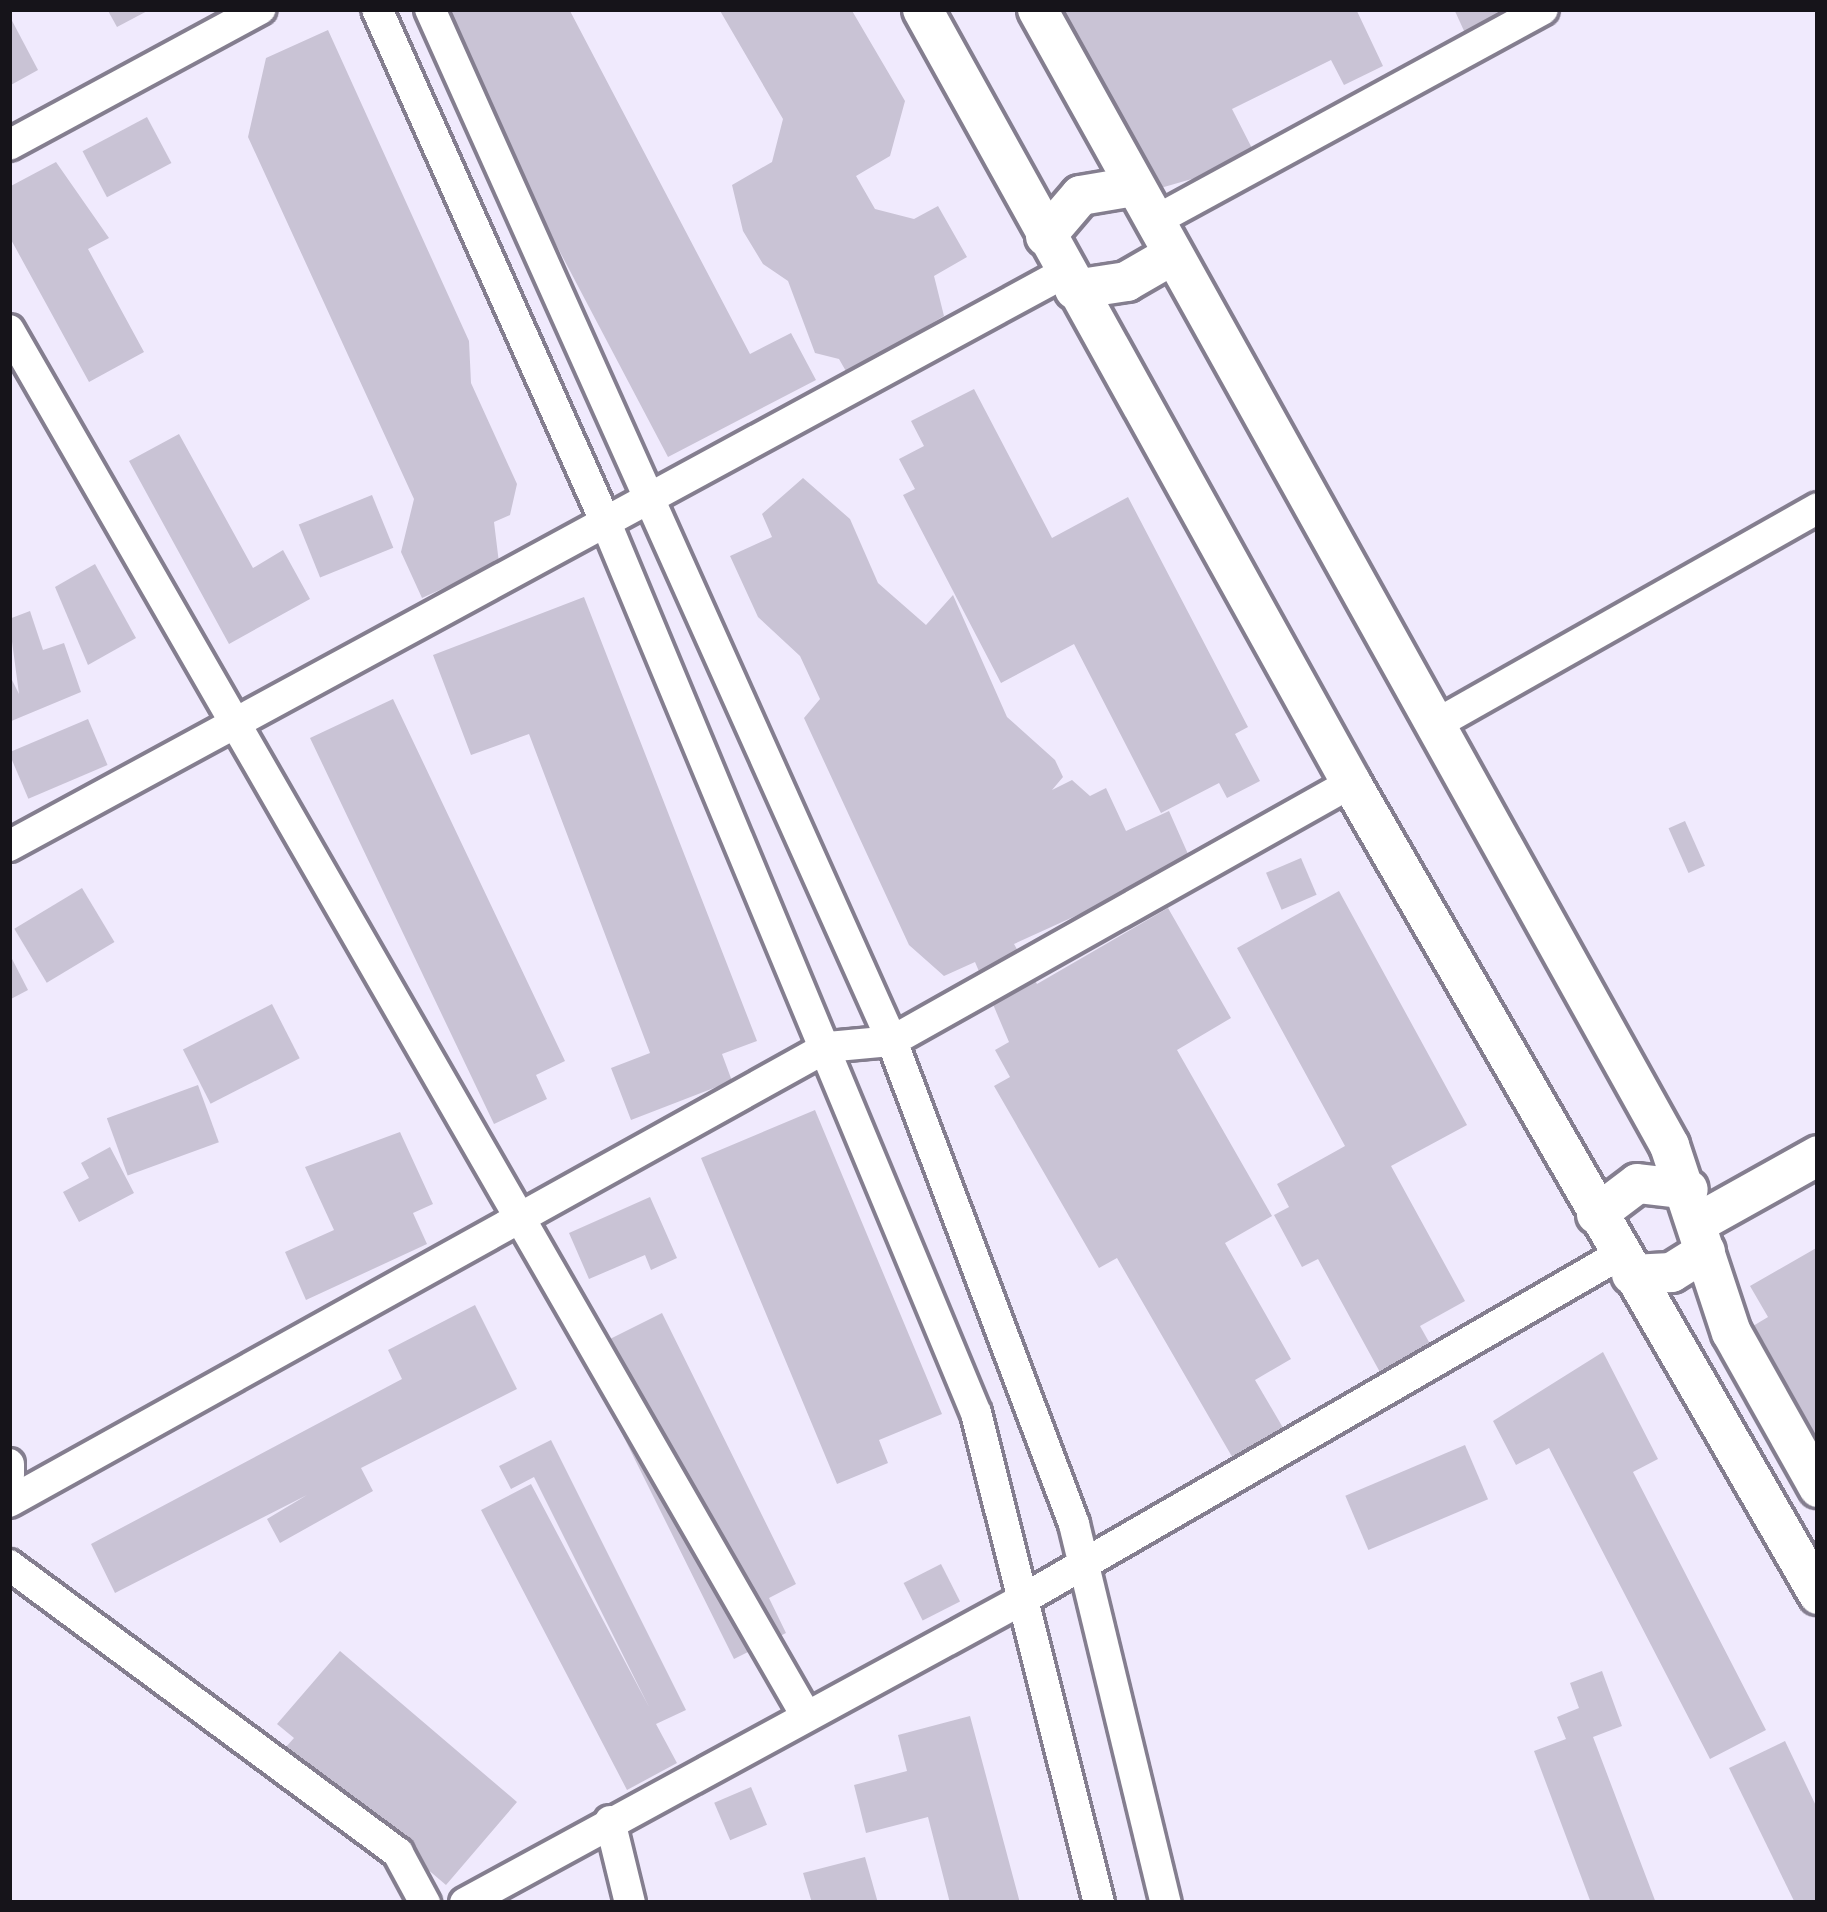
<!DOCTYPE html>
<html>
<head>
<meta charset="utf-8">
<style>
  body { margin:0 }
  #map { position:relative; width:1827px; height:1912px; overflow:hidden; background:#f0eafd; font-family:Arial,sans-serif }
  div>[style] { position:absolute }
  .building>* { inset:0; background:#c9c3d5; transform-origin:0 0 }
  .roads { filter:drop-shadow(3px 0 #847e8f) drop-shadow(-3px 0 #847e8f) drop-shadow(0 3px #847e8f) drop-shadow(0 -3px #847e8f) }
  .minor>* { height:30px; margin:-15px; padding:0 15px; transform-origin:15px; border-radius:15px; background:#fff }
  .tertiary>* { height:39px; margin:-19.5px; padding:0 19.5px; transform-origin:19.5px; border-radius:19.5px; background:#fff }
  span { translate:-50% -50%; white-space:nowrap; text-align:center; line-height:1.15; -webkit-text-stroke:10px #fbfafe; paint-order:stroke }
  .frame { position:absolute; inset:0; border:12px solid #16141a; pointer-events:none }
</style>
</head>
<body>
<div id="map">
  <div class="building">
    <div style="clip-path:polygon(107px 9px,151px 9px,117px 27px)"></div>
    <div style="clip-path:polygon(432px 9px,569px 9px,750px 354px,791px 333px,816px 380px,668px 457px)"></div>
    <div style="clip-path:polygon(719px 9px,851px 9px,905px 101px,890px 156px,856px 176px,875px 209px,914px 219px,938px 206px,967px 257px,934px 276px,944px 316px,847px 373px,839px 359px,815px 353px,788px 281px,763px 264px,743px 231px,732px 185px,772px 162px,783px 119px)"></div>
    <div style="clip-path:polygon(1060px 9px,1356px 9px,1383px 66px,1344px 85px,1331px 60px,1232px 109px,1258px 160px,1157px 189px,1050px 14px)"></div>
    <div style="clip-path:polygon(1454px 9px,1514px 9px,1465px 33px)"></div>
    <div style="clip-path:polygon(9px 15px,38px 70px,9px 86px)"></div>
    <div style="clip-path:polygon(328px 30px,469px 341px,471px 383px,517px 484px,510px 515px,494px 522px,499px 563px,422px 598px,401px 552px,414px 499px,248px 137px,266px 58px)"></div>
    <div style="left:147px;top:117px;width:52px;height:73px;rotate:62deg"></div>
    <div style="clip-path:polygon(56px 162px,109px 238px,88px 249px,144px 352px,89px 382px,9px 236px,9px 187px)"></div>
    <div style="clip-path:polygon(974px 389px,1052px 538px,1128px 497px,1248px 727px,1235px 734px,1260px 781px,1227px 798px,1219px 783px,1161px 813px,1074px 644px,1001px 683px,903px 495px,915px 489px,899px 459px,924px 446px,911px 421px)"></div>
    <div style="clip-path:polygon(179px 434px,253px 568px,283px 550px,310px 599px,229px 644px,129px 461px)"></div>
    <div style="clip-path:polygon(803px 478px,850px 519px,878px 583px,926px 625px,953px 595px,1007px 717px,1055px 760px,1063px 777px,1052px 790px,1072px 780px,1090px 796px,1106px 788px,1126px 831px,1169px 811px,1192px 863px,1014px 944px,1037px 984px,1168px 908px,1231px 1018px,1177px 1050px,1272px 1216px,1225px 1243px,1291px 1359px,1255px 1380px,1289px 1438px,1238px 1467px,1117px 1258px,1099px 1268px,994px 1086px,1010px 1077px,995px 1050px,1009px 1042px,975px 962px,944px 976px,909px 945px,804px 718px,820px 699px,800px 656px,758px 617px,730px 556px,772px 537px,762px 514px)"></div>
    <div style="left:372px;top:495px;width:57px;height:79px;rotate:68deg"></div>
    <div style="clip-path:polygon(95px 564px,136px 638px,88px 665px,55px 587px)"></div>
    <div style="clip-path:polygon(584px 597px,757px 1041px,722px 1054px,732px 1081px,631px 1120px,611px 1068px,650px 1053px,529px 734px,471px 755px,433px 655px)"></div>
    <div style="clip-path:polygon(30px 611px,43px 650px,64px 643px,81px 692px,9px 722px,9px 674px,19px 694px,9px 619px)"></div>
    <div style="clip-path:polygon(393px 699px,565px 1061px,536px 1075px,547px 1099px,494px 1124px,310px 738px)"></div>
    <div style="left:88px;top:719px;width:50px;height:86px;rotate:67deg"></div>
    <div style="left:1685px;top:821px;width:49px;height:18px;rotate:66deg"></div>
    <div style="left:1301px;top:858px;width:40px;height:38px;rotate:67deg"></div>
    <div style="left:82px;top:888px;width:63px;height:79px;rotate:59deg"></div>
    <div style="clip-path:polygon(1339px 891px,1467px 1125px,1391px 1166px,1465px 1301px,1420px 1326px,1438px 1358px,1387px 1385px,1318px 1259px,1302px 1267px,1274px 1215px,1289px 1207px,1277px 1184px,1345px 1146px,1237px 948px)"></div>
    <div style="clip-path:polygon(9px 953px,28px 990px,9px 1000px)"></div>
    <div style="left:272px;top:1004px;width:61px;height:100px;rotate:63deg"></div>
    <div style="left:198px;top:1085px;width:61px;height:97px;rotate:70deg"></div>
    <div style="clip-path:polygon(815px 1110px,942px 1414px,879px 1440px,888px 1463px,837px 1484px,701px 1158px)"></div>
    <div style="clip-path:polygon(400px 1132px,433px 1204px,413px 1213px,427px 1244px,306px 1300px,285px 1252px,334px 1230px,305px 1167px)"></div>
    <div style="clip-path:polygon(110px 1147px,134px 1193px,79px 1222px,63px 1192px,89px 1178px,81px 1163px)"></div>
    <div style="clip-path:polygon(650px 1197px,677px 1258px,651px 1270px,645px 1255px,589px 1279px,569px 1233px)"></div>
    <div style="clip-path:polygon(1818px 1247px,1818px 1465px,1743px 1332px,1768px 1317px,1750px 1286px)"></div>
    <div style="clip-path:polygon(475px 1305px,517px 1389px,361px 1468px,373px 1491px,280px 1543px,267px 1519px,307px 1495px,115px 1593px,91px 1544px,402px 1379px,388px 1350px)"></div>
    <div style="clip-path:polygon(662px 1313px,796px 1584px,769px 1598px,786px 1633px,734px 1659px,582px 1353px)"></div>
    <div style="clip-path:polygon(1603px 1352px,1658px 1459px,1633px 1472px,1766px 1730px,1710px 1759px,1549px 1448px,1516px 1465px,1493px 1421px)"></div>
    <div style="clip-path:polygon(551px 1440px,686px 1710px,656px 1724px,677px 1763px,627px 1790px,481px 1510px,531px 1484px,649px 1707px,534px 1477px,511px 1489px,499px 1466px)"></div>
    <div style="left:1465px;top:1445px;width:59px;height:130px;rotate:67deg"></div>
    <div style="left:941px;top:1564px;width:42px;height:42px;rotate:63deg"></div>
    <div style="clip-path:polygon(340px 1651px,517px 1802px,446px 1885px,285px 1748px,294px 1738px,277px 1724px)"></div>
    <div style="clip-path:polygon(1602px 1671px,1622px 1726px,1593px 1737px,1656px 1903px,1591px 1903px,1534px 1751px,1566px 1739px,1557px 1717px,1579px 1708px,1570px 1683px)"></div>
    <div style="clip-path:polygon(970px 1716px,1020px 1903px,950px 1903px,928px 1817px,866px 1833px,854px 1785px,907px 1771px,898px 1735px)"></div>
    <div style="clip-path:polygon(1785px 1741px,1818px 1810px,1818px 1903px,1795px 1903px,1729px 1768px)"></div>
    <div style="left:751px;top:1787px;width:41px;height:40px;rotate:67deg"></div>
    <div style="clip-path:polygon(865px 1857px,878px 1903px,812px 1903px,803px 1873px)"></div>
  </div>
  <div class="roads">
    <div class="minor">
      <div style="left:377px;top:9px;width:563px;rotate:65.99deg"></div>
      <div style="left:606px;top:523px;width:964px;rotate:67.43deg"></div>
      <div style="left:976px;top:1413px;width:505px;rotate:75.91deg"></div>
      <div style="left:430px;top:9px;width:1131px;rotate:65.88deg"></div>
      <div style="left:892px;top:1041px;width:516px;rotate:69.35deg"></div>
      <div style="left:1074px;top:1524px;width:390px;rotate:76.4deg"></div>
      <div style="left:9px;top:145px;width:286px;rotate:-28.4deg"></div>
      <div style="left:1153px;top:222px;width:444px;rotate:-28.6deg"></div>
      <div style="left:9px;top:330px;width:1594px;rotate:60.09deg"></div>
      <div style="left:1440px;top:722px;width:434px;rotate:-29.5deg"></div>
      <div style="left:9px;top:846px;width:1201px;rotate:-28.51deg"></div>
      <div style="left:9px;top:1464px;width:11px;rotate:90deg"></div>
      <div style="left:9px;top:1502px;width:936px;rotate:-29.08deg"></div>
      <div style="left:827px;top:1047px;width:65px;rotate:-5.3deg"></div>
      <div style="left:892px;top:1041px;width:527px;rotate:-29.34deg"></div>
      <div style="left:9px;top:1565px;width:484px;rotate:36.5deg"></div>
      <div style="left:398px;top:1853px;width:57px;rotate:61.6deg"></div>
      <div style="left:610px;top:1821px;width:84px;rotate:76.3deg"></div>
      <div style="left:465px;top:1903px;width:638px;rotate:-28.57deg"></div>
      <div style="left:1025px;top:1598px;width:686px;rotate:-30deg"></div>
    </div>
    <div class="tertiary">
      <div style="left:922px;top:9px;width:885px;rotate:61deg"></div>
      <div style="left:1351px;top:783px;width:936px;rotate:60.07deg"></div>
      <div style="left:1037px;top:9px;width:1300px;rotate:60.91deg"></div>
      <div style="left:1669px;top:1145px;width:197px;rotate:71.7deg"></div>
      <div style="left:1731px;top:1332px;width:178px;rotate:60.7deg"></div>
      <div style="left:1045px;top:236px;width:54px;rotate:-49.5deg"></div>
      <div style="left:1080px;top:195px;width:54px;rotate:-9.6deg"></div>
      <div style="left:1074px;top:289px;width:53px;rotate:-8.7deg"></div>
      <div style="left:1126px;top:281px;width:52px;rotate:-30deg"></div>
      <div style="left:1596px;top:1214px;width:51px;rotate:-37.1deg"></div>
      <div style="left:1637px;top:1183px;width:51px;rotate:6.7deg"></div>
      <div style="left:1698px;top:1222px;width:137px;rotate:-29.2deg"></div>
      <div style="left:1631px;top:1274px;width:40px;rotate:-2.9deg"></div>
      <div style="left:1671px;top:1272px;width:40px;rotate:-32deg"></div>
    </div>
  </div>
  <div class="frame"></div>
</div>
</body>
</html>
